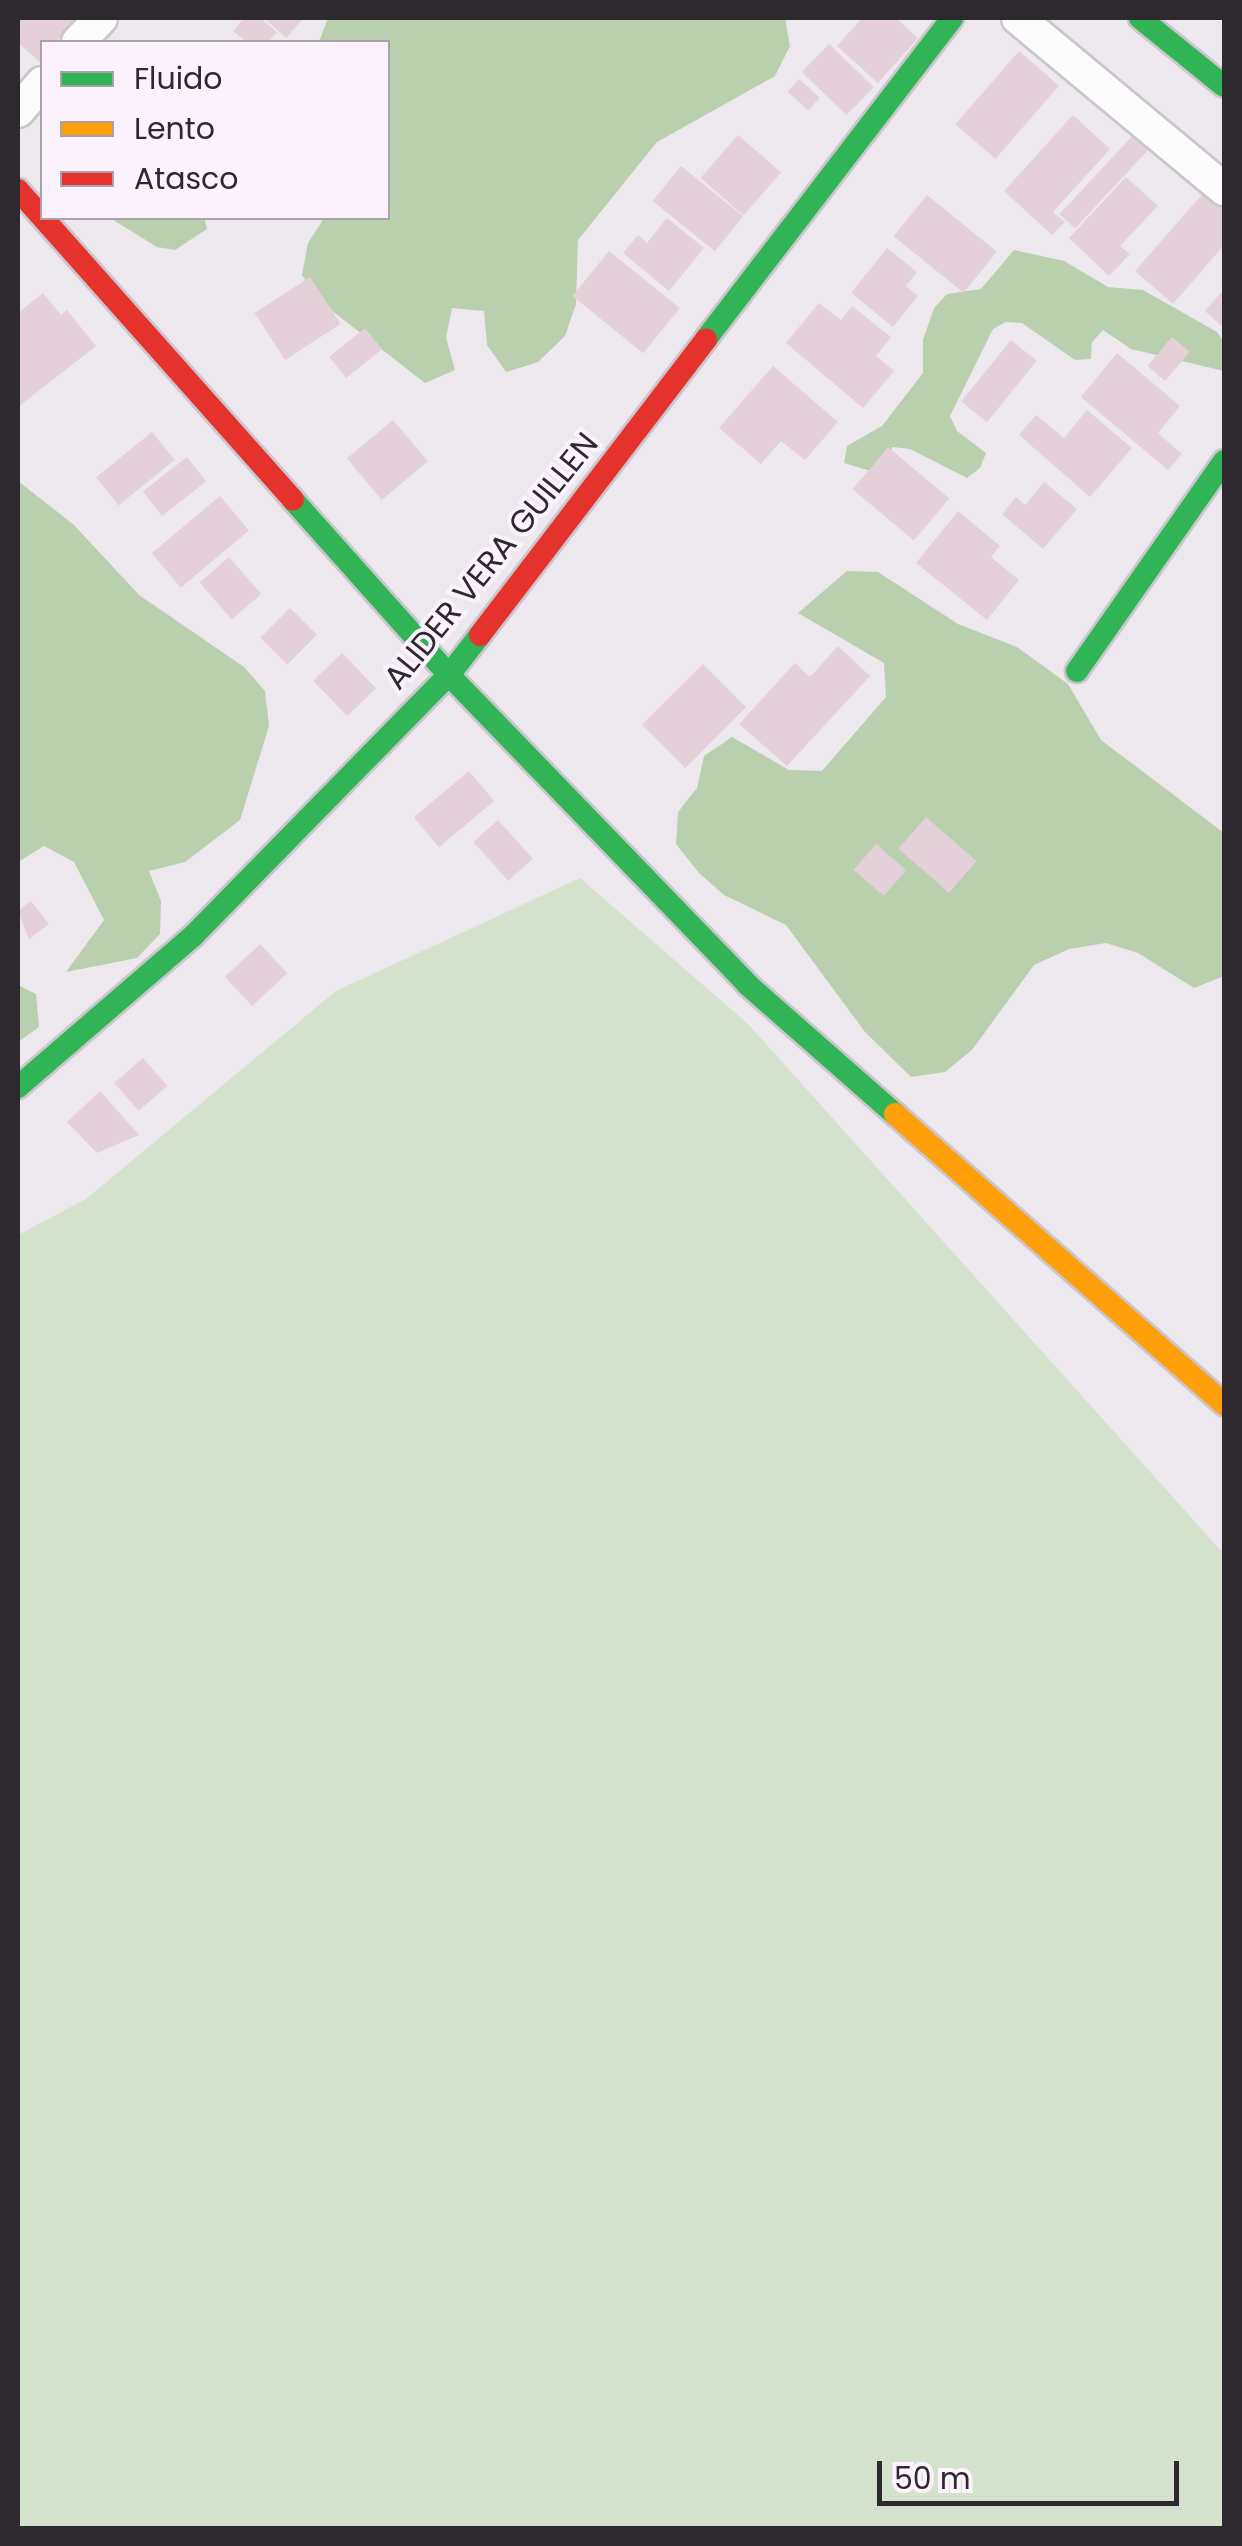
<!DOCTYPE html>
<html>
<head>
<meta charset="utf-8">
<style>
  body { margin:0 }
  #map { position:relative; width:1242px; height:2546px; overflow:hidden; background:#ede8ee; font-family:Poppins,sans-serif }
  div>[style] { position:absolute }
  .green>* { inset:0; background:#d4e2cd }
  .forest>* { inset:0; background:#b9cfae }
  .building>* { inset:0; background:#e3d0d9; transform-origin:0 0 }
  .roads { filter:drop-shadow(2px 0 #cac6cb) drop-shadow(-2px 0 #cac6cb) drop-shadow(0 2px #cac6cb) drop-shadow(0 -2px #cac6cb) }
  .street>* { height:32px; margin:-16px; padding:0 16px; transform-origin:16px; border-radius:16px; background:#fcfcfc }
  .fast>* { height:22px; margin:-11px; padding:0 11px; transform-origin:11px; border-radius:11px; background:#30b455 }
  .slow>* { height:22px; margin:-11px; padding:0 11px; transform-origin:11px; border-radius:11px; background:#ff9f0a }
  .jam>* { height:22px; margin:-11px; padding:0 11px; transform-origin:11px; border-radius:11px; background:#e5322d }
  span { translate:-50% -50%; white-space:nowrap; text-align:center; line-height:1.15; -webkit-text-stroke:8px #fbf2fe; paint-order:stroke }
  .street-label { font-size:32px; color:#2d292f }
  .frame { position:absolute; inset:0; border:20px solid #2d292f; pointer-events:none }
  .legend { position:absolute; left:40px; top:40px; width:350px; height:180px; box-sizing:border-box; background:#fbf2fe; border:2px solid #a9a2ab; margin:0; padding:12px 18px; list-style:none; font-size:30px; color:#2d292f }
  .legend li { display:flex; align-items:center; gap:20px; height:50px }
  .legend b { width:50px; border:2px solid #a9a2ab }
  .scale { position:absolute; left:877px; top:2461px; width:302px; height:45px; box-sizing:border-box; border:5px solid #2d292f; border-top:0; padding-left:12px; font-size:30px; line-height:35px; white-space:nowrap; color:#2d292f; -webkit-text-stroke:8px #fbf2fe; paint-order:stroke }
</style>
</head>
<body>
<div id="map">
  <div class="green">
    <div style="clip-path:polygon(580px 878px,748px 1024px,1224px 1554px,1224px 2528px,18px 2528px,18px 1235px,86px 1199px,336px 991px)"></div>
  </div>
  <div class="forest">
    <div style="clip-path:polygon(328px 18px,785px 18px,790px 46px,775px 76px,657px 142px,578px 240px,576px 304px,565px 336px,538px 362px,506px 372px,487px 345px,484px 311px,452px 308px,446px 338px,455px 370px,425px 383px,322px 303px,302px 275px,308px 243px,324px 218px,388px 218px,388px 42px,319px 42px)"></div>
    <div style="clip-path:polygon(110px 218px,204px 218px,207px 229px,175px 250px,157px 247px)"></div>
    <div style="clip-path:polygon(1014px 250px,1064px 261px,1108px 287px,1143px 290px,1217px 332px,1224px 342px,1224px 371px,1131px 349px,1103px 330px,1092px 342px,1091px 359px,1075px 360px,1022px 323px,1006px 322px,993px 329px,950px 416px,957px 431px,986px 453px,980px 468px,967px 478px,910px 449px,893px 447px,874px 472px,844px 463px,847px 446px,882px 426px,923px 373px,923px 340px,934px 308px,947px 294px,981px 289px)"></div>
    <div style="clip-path:polygon(18px 481px,74px 525px,139px 595px,244px 667px,265px 691px,269px 726px,240px 820px,185px 862px,149px 871px,161px 901px,160px 934px,137px 958px,66px 972px,104px 920px,74px 862px,44px 846px,18px 862px)"></div>
    <div style="clip-path:polygon(847px 571px,878px 572px,958px 624px,1017px 647px,1068px 684px,1101px 740px,1224px 833px,1224px 976px,1194px 988px,1138px 953px,1106px 943px,1069px 949px,1034px 965px,972px 1050px,945px 1072px,911px 1077px,865px 1032px,786px 925px,724px 895px,699px 873px,676px 844px,678px 812px,697px 788px,704px 756px,732px 737px,789px 770px,822px 771px,886px 697px,884px 663px,798px 613px)"></div>
    <div style="clip-path:polygon(18px 985px,36px 994px,39px 1027px,18px 1042px)"></div>
  </div>
  <div class="building">
    <div style="clip-path:polygon(18px 18px,75px 18px,77px 19px,56px 42px,42px 42px,40px 62px,18px 43px)"></div>
    <div style="clip-path:polygon(244px 18px,260px 18px,277px 32px,268px 42px,247px 42px,233px 31px)"></div>
    <div style="clip-path:polygon(264px 18px,304px 18px,286px 38px)"></div>
    <div style="clip-path:polygon(862px 18px,896px 18px,918px 38px,878px 83px,837px 46px)"></div>
    <div style="left:829px;top:44px;width:62px;height:39px;rotate:44deg"></div>
    <div style="left:1019px;top:51px;width:53px;height:97px;rotate:41deg"></div>
    <div style="left:799px;top:79px;width:28px;height:17px;rotate:42deg"></div>
    <div style="clip-path:polygon(1073px 115px,1110px 149px,1053px 212px,1065px 222px,1052px 235px,1004px 191px)"></div>
    <div style="left:1138px;top:130px;width:21px;height:115px;rotate:43deg"></div>
    <div style="left:738px;top:135px;width:57px;height:57px;rotate:41deg"></div>
    <div style="left:681px;top:166px;width:80px;height:45px;rotate:39deg"></div>
    <div style="clip-path:polygon(1126px 177px,1158px 206px,1120px 246px,1130px 254px,1109px 276px,1069px 238px)"></div>
    <div style="clip-path:polygon(1206px 190px,1224px 206px,1224px 245px,1173px 304px,1135px 271px)"></div>
    <div style="left:927px;top:195px;width:90px;height:53px;rotate:39deg"></div>
    <div style="clip-path:polygon(667px 218px,704px 248px,669px 291px,623px 253px,638px 235px,647px 243px)"></div>
    <div style="clip-path:polygon(887px 248px,917px 272px,906px 286px,918px 296px,893px 327px,851px 293px)"></div>
    <div style="left:609px;top:251px;width:91px;height:58px;rotate:39deg"></div>
    <div style="left:310px;top:277px;width:56px;height:66px;rotate:57deg"></div>
    <div style="clip-path:polygon(1224px 289px,1224px 328px,1205px 311px)"></div>
    <div style="clip-path:polygon(43px 293px,61px 315px,67px 310px,96px 346px,18px 407px,18px 313px)"></div>
    <div style="clip-path:polygon(819px 303px,841px 320px,852px 306px,891px 337px,876px 356px,894px 371px,863px 408px,786px 343px)"></div>
    <div style="left:365px;top:328px;width:27px;height:46px;rotate:51deg"></div>
    <div style="left:1172px;top:337px;width:23px;height:38px;rotate:40deg"></div>
    <div style="left:1011px;top:340px;width:33px;height:79px;rotate:39deg"></div>
    <div style="clip-path:polygon(1117px 353px,1180px 406px,1158px 433px,1182px 454px,1168px 470px,1081px 397px)"></div>
    <div style="clip-path:polygon(773px 366px,838px 422px,805px 460px,781px 441px,761px 464px,719px 428px)"></div>
    <div style="clip-path:polygon(1087px 410px,1132px 448px,1090px 497px,1019px 435px,1036px 415px,1064px 438px)"></div>
    <div style="left:393px;top:420px;width:54px;height:60px;rotate:50deg"></div>
    <div style="left:152px;top:432px;width:36px;height:72px;rotate:51deg"></div>
    <div style="left:888px;top:447px;width:80px;height:55px;rotate:40deg"></div>
    <div style="left:187px;top:457px;width:31px;height:56px;rotate:52deg"></div>
    <div style="clip-path:polygon(1044px 482px,1077px 509px,1043px 549px,1002px 514px,1016px 497px,1025px 505px)"></div>
    <div style="left:220px;top:496px;width:45px;height:89px;rotate:50deg"></div>
    <div style="clip-path:polygon(958px 511px,1000px 546px,991px 557px,1019px 580px,987px 620px,916px 563px)"></div>
    <div style="left:229px;top:557px;width:49px;height:39px;rotate:49deg"></div>
    <div style="left:290px;top:608px;width:38px;height:42px;rotate:45deg"></div>
    <div style="clip-path:polygon(838px 646px,870px 676px,787px 766px,739px 724px,795px 663px,810px 677px)"></div>
    <div style="left:342px;top:653px;width:49px;height:40px;rotate:46deg"></div>
    <div style="left:703px;top:664px;width:61px;height:86px;rotate:45deg"></div>
    <div style="left:469px;top:771px;width:39px;height:72px;rotate:50deg"></div>
    <div style="left:926px;top:817px;width:67px;height:42px;rotate:41deg"></div>
    <div style="left:498px;top:820px;width:52px;height:33px;rotate:48deg"></div>
    <div style="left:876px;top:844px;width:40px;height:34px;rotate:41deg"></div>
    <div style="clip-path:polygon(31px 901px,49px 924px,29px 939px,18px 911px)"></div>
    <div style="left:260px;top:944px;width:40px;height:48px;rotate:47deg"></div>
    <div style="left:143px;top:1058px;width:37px;height:38px;rotate:49deg"></div>
    <div style="clip-path:polygon(100px 1091px,139px 1135px,97px 1153px,67px 1122px)"></div>
  </div>
  <div class="roads">
    <div class="street">
      <div style="left:1018px;top:18px;width:268px;rotate:39.7deg"></div>
      <div style="left:78px;top:42px;width:33px;rotate:-46deg"></div>
      <div style="left:18px;top:111px;width:37px;rotate:-49deg"></div>
    </div>
    <div class="fast">
      <div style="left:1140px;top:18px;width:108px;rotate:39deg"></div>
      <div style="left:706px;top:339px;width:404px;rotate:-52.5deg"></div>
      <div style="left:293px;top:500px;width:234px;rotate:48.3deg"></div>
      <div style="left:449px;top:675px;width:431px;rotate:46deg"></div>
      <div style="left:748px;top:985px;width:196px;rotate:41.3deg"></div>
      <div style="left:1077px;top:671px;width:256px;rotate:-55deg"></div>
      <div style="left:18px;top:1087px;width:231px;rotate:-40.8deg"></div>
      <div style="left:193px;top:936px;width:366px;rotate:-45.6deg"></div>
      <div style="left:449px;top:675px;width:51px;rotate:-52.2deg"></div>
    </div>
    <div class="slow">
      <div style="left:895px;top:1114px;width:439px;rotate:41.4deg"></div>
    </div>
    <div class="jam">
      <div style="left:18px;top:190px;width:414px;rotate:48.4deg"></div>
      <div style="left:480px;top:635px;width:372px;rotate:-52.6deg"></div>
    </div>
  </div>
  <div class="street-label">
    <span style="left:491px;top:561px;rotate:-51deg">ALIDER VERA GUILLEN</span>
  </div>
  <div class="frame"></div>
  <ul class="legend">
  <li><b style="height:12px;background:#30b455"></b>Fluido</li>
  <li><b style="height:12px;background:#ff9f0a"></b>Lento</li>
  <li><b style="height:12px;background:#e5322d"></b>Atasco</li>
  </ul>
  <div class="scale">50 m</div>
</div>
</body>
</html>
